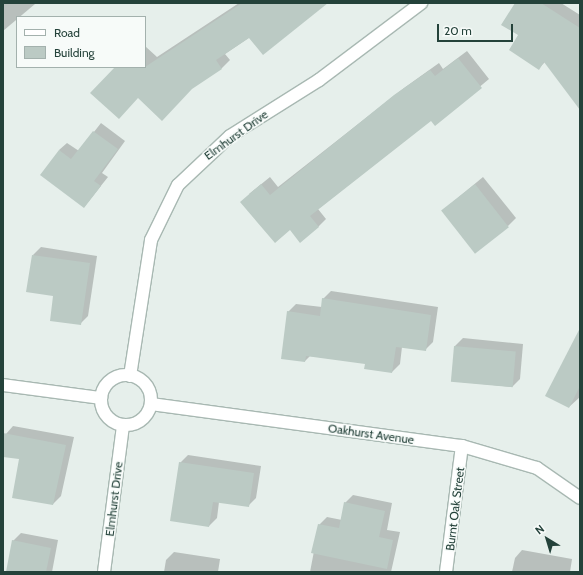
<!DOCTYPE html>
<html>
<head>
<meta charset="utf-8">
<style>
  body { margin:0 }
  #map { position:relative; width:583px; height:575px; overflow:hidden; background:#e6efeb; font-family:Cabin,sans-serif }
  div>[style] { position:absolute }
  .shadow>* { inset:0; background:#0003 }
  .building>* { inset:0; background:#bbcac4; transform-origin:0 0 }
  .roads { filter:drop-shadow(1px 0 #a8b8b2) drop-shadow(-1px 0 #a8b8b2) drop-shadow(0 1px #a8b8b2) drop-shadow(0 -1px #a8b8b2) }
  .minor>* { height:12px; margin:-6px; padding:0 6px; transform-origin:6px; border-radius:6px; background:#fff }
  .minor>.ring { margin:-6px; padding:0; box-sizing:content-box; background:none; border:12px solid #fff; border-radius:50% }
  span { translate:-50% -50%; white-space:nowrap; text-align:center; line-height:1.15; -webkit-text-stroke:3px #f7fbf9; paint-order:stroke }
  .street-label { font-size:12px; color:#24423a }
  .frame { position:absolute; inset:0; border:4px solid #24423a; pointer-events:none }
  .legend { position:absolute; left:16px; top:16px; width:130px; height:52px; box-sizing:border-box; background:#f7fbf9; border:1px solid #a3b1ad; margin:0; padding:5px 7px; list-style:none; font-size:12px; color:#24423a }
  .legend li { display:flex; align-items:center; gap:8px; height:20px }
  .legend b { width:20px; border:1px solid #a3b1ad }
  .north { position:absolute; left:527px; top:519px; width:40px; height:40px; -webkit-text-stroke:3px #f7fbf9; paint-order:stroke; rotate:322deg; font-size:11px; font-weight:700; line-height:16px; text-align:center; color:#24423a }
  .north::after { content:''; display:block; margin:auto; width:14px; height:18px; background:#24423a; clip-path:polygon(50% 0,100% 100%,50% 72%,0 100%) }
  .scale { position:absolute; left:437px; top:24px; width:76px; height:18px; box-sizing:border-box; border:2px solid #24423a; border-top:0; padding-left:5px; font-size:12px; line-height:14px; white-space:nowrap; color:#24423a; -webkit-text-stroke:3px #f7fbf9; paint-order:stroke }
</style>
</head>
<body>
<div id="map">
  <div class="shadow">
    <div style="clip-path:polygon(3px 3px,35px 3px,35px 4px,3px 31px)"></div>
    <div style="clip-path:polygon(239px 3px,328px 3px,250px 37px,225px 54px,230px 60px,222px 68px,193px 87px,116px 67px,145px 67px,145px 46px,157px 57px)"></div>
    <div style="clip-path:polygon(516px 3px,561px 3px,580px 15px,580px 93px,545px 62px,539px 68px,519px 35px)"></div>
    <div style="clip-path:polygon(467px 51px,489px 79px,435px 124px,431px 120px,318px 209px,326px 219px,318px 227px,290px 229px,249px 194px,270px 177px,278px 187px,404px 88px,439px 63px,443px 69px)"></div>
    <div style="clip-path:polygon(101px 123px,125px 141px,102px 173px,108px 177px,84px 207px,59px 150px,67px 143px,79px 151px)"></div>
    <div style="clip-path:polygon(483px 177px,516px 218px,508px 226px,442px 211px)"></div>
    <div style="clip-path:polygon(41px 247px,97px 256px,88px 316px,80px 324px,54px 295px,33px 255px)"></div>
    <div style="clip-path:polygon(331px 291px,438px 307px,433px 342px,425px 350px,402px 347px,400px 364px,392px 372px,366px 363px,310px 356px,305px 361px,288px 312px,296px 304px,322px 307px,323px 299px)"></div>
    <div style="clip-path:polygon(580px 330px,580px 397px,569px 407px)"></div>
    <div style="clip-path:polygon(463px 338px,523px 344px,520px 379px,512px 387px,452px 381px,455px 346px)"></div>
    <div style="clip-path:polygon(13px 426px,74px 437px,61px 496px,53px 504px,20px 458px,3px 456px,6px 434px)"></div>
    <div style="clip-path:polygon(188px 455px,261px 466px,256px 498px,248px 506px,219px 502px,217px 518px,209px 526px,180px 463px)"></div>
    <div style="clip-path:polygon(353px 495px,392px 503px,387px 530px,400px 532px,391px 572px,310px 572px,319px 525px,327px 517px,342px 520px,345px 503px)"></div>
    <div style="clip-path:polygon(21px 533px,58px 540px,52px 572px,7px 572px,13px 541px)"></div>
    <div style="clip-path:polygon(522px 550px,572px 559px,570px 572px,512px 572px,515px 558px)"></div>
    <div style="clip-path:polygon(174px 552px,220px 559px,218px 572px,164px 572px,166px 560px)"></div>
  </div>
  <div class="building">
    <div style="clip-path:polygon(242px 3px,328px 3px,263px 55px,249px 38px,216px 60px,222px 69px,192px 89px,162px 121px,138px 98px,119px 119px,90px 93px,115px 67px,145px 67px)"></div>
    <div style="clip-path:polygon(515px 3px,541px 3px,580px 28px,580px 110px,544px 62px,539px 70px,509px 50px,518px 35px,501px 25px)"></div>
    <div style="clip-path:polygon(458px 58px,482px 88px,435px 126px,431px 121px,310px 216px,319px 227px,300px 243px,290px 230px,275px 243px,240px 202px,261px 184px,270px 195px,394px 95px,430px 70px,435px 76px)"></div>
    <div style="clip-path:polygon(93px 131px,118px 149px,94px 181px,101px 186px,84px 208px,40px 175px,59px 150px,71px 159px)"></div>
    <div style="left:475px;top:184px;width:55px;height:43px;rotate:52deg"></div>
    <div style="clip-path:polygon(32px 255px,90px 263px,81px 325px,50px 321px,53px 296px,26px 292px)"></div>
    <div style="clip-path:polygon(322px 298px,431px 315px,426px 351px,396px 347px,392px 373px,364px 369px,365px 364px,306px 356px,305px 362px,281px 359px,287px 311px,320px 316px)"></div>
    <div style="clip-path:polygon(580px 328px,580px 386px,569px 408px,545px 396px)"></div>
    <div style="left:454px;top:346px;width:62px;height:36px;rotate:5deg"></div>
    <div style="clip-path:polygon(3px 433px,66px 445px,53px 505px,12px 498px,19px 459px,3px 457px)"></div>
    <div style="clip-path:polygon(179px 462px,254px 473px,249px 507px,213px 502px,209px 527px,170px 521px)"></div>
    <div style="clip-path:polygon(344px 502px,385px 511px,379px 537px,393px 540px,387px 569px,311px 553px,318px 524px,339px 528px)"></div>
    <div style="clip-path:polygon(12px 540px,51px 548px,46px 572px,6px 572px)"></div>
  </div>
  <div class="roads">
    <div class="minor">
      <div class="ring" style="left:101px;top:375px;width:38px;height:38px"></div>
      <div style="left:130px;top:376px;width:138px;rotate:-81.2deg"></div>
      <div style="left:151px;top:240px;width:61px;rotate:-63.9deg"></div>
      <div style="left:178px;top:185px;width:71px;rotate:-43.3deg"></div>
      <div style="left:230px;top:136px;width:105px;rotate:-32.2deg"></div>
      <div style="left:319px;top:80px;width:128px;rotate:-37deg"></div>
      <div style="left:3px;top:385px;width:99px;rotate:7.6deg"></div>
      <div style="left:151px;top:404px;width:314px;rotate:7.7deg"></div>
      <div style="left:462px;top:446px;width:78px;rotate:16.3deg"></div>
      <div style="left:537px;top:468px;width:52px;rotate:34.9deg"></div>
      <div style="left:104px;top:572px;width:148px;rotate:-82.6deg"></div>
      <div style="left:446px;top:572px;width:127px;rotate:-82.8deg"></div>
    </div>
  </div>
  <div class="street-label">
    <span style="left:236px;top:135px;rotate:-36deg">Elmhurst Drive</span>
    <span style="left:371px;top:434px;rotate:8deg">Oakhurst Avenue</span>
    <span style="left:114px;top:499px;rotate:-83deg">Elmhurst Drive</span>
    <span style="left:455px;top:509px;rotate:-83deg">Burnt Oak Street</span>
  </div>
  <div class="frame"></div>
  <ul class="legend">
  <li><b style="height:5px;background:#fff"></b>Road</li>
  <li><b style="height:11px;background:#bbcac4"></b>Building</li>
  </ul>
  <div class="north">N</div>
  <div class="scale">20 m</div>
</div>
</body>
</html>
